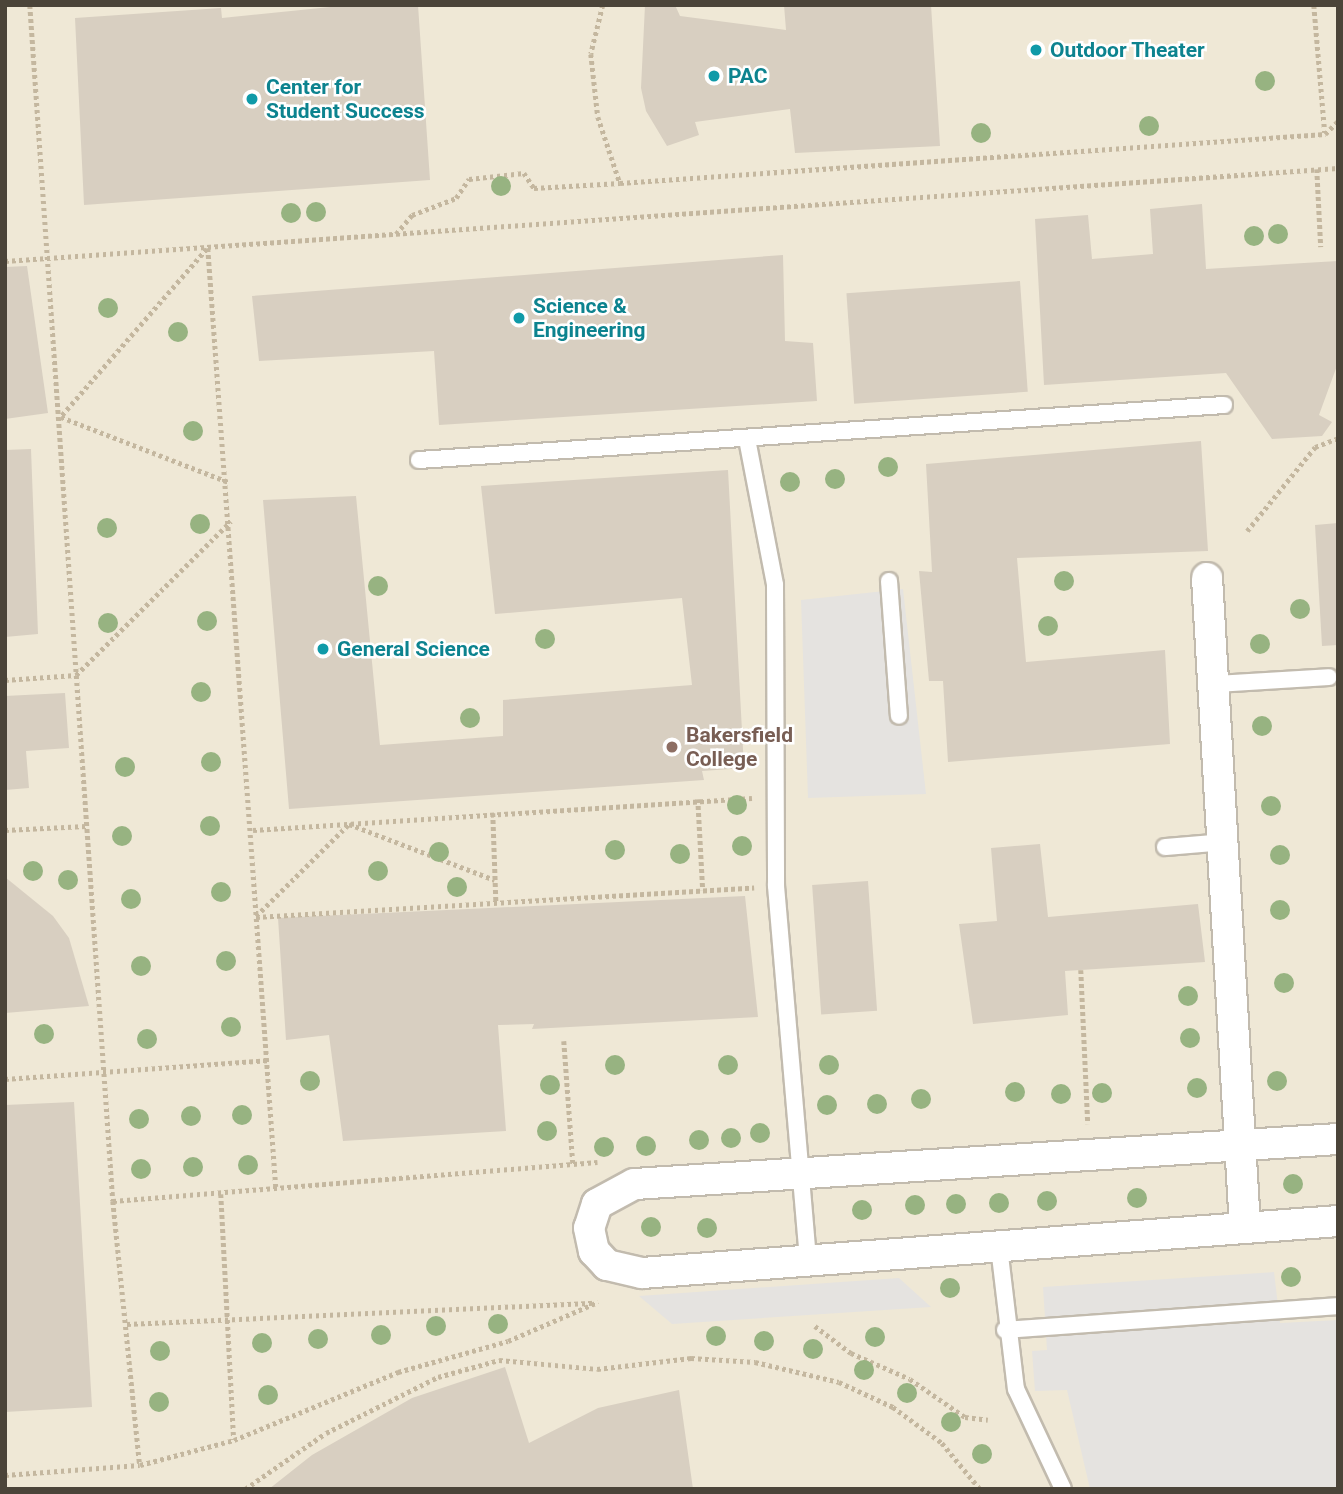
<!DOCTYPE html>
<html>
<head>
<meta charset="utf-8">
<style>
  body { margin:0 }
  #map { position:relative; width:1343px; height:1494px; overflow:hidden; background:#f6f3ec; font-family:Roboto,sans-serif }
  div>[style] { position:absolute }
  .education>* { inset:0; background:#efe8d6; transform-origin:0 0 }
  .parking>* { inset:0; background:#e5e3e0 }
  .building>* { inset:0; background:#d8cfc1; transform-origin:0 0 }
  .path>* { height:4.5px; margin-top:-2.25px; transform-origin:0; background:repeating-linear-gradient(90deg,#c4b79f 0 3.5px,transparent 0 7px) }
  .roads { filter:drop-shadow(2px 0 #c2bbae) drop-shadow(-2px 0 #c2bbae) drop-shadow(0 2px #c2bbae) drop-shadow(0 -2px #c2bbae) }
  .service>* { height:16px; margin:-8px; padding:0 8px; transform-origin:8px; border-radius:8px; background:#fff }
  .minor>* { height:30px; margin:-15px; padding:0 15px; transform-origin:15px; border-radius:15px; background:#fff }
  .trees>* { width:20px; height:20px; margin:-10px; border-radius:50%; background:#97b381 }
  .dots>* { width:19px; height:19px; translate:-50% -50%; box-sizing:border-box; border:4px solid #fff; border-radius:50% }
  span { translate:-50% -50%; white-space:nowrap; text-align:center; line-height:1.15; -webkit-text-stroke:5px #fff; paint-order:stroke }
  .culture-label { font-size:21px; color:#0d838f; font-weight:700 }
  .left { translate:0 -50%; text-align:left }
  .education-label { font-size:21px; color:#785e54; font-weight:700 }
  .frame { position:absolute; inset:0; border:7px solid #4b4439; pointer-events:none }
</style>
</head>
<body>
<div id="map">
  <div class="education">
    <div style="left:5px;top:5px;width:1333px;height:1484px"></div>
  </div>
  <div class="parking">
    <div style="clip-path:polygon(903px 589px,926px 794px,808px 798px,801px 600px)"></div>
    <div style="clip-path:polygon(1274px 1272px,1280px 1323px,1338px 1320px,1338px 1489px,1090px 1489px,1067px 1390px,1035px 1391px,1032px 1351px,1047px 1350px,1043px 1287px)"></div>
    <div style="clip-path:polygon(899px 1278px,931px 1307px,672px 1324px,639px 1296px)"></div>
  </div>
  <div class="building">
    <div style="clip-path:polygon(350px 5px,418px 5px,430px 180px,84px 205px,75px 18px,221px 8px,222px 18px)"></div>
    <div style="clip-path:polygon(645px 5px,675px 5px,680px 16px,786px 30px,784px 5px,931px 5px,940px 146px,795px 153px,790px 109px,695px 122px,699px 135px,667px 146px,646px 111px,641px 88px)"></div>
    <div style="clip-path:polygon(1202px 204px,1206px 269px,1338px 261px,1338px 363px,1319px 415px,1332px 422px,1322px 436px,1272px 439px,1226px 373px,1044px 385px,1035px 219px,1088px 215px,1092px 259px,1153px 254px,1150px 209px)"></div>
    <div style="clip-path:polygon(783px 255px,785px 341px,813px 343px,817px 401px,439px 425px,434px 351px,259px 361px,252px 296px)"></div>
    <div style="clip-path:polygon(27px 266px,48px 413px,5px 419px,5px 267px)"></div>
    <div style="left:1020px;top:281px;width:111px;height:174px;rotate:86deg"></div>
    <div style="clip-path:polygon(1201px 441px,1208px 551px,1017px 558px,1026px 662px,1165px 650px,1170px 744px,948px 762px,943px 681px,929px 681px,919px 571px,932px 572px,926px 464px)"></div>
    <div style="clip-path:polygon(31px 449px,38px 634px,5px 637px,5px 450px)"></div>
    <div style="clip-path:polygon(728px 470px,744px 768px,702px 771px,704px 780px,289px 809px,263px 500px,356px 496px,380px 745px,503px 736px,503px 700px,692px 685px,682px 598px,495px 614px,481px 486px)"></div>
    <div style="clip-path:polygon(1338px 523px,1338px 645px,1322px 646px,1315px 525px)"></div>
    <div style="clip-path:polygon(65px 693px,69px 748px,26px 751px,29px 788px,5px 790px,5px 696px)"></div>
    <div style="clip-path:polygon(1040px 844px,1048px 917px,1198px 904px,1205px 962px,1065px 971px,1068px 1015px,973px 1024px,959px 924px,997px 921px,991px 848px)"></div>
    <div style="clip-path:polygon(5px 877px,53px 916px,69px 938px,89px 1006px,5px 1013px)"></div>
    <div style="left:868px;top:881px;width:130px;height:56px;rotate:86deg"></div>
    <div style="clip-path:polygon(745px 896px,758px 1017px,532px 1029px,534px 1024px,498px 1025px,506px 1131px,343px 1141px,329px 1035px,286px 1040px,278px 918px)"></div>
    <div style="clip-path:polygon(74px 1102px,92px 1407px,5px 1412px,5px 1105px)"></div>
    <div style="clip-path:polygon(505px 1367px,529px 1443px,598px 1408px,679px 1390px,693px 1489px,269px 1489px,312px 1455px,412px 1398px)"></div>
  </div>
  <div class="path">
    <div style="left:30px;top:5px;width:1199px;rotate:86.03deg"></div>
    <div style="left:113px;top:1201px;width:265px;rotate:84.2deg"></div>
    <div style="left:603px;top:5px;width:50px;rotate:103.8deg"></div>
    <div style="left:591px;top:54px;width:63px;rotate:83.7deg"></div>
    <div style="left:598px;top:117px;width:70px;rotate:71.6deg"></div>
    <div style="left:1314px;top:5px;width:128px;rotate:85.1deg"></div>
    <div style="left:1317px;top:169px;width:78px;rotate:87.1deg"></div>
    <div style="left:396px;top:234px;width:25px;rotate:-50deg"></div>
    <div style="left:412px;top:215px;width:47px;rotate:-21.1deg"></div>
    <div style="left:456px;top:198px;width:23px;rotate:-56deg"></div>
    <div style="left:469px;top:179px;width:55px;rotate:-6.2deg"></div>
    <div style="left:524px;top:173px;width:18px;rotate:56deg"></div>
    <div style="left:534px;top:188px;width:86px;rotate:-3.3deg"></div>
    <div style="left:620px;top:183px;width:707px;rotate:-3.98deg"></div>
    <div style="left:1325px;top:134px;width:18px;rotate:-45deg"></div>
    <div style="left:208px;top:248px;width:941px;rotate:85.86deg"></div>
    <div style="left:207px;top:249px;width:223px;rotate:131deg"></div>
    <div style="left:61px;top:417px;width:180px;rotate:21.2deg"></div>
    <div style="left:5px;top:261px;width:1336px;rotate:-3.99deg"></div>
    <div style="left:1247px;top:531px;width:108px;rotate:-51deg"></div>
    <div style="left:1315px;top:447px;width:25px;rotate:-21deg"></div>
    <div style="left:5px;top:680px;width:71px;rotate:-4deg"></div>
    <div style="left:76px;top:675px;width:218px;rotate:-44.8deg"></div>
    <div style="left:698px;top:799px;width:91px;rotate:86.9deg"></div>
    <div style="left:493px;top:813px;width:88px;rotate:88deg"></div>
    <div style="left:5px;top:830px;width:81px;rotate:-2.8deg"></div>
    <div style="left:253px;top:830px;width:500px;rotate:-3.67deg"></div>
    <div style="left:256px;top:916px;width:131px;rotate:-44.7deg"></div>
    <div style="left:349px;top:824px;width:156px;rotate:21deg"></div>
    <div style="left:256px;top:917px;width:499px;rotate:-3.4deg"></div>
    <div style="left:1081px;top:970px;width:154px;rotate:87.4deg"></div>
    <div style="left:564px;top:1041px;width:123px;rotate:85.8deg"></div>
    <div style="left:5px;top:1079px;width:263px;rotate:-4.1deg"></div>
    <div style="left:221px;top:1194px;width:246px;rotate:87deg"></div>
    <div style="left:113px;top:1201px;width:486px;rotate:-4.6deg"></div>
    <div style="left:127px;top:1324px;width:468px;rotate:-2.6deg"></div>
    <div style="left:815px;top:1326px;width:45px;rotate:36.9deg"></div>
    <div style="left:851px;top:1353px;width:64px;rotate:23.8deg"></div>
    <div style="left:910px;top:1379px;width:67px;rotate:34.6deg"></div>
    <div style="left:965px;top:1417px;width:23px;rotate:7deg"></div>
    <div style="left:5px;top:1475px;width:135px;rotate:-4.2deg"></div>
    <div style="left:140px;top:1465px;width:97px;rotate:-14.9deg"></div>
    <div style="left:234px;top:1440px;width:178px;rotate:-22.5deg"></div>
    <div style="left:398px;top:1372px;width:114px;rotate:-15.7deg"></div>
    <div style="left:508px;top:1341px;width:98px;rotate:-23.4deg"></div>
    <div style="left:245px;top:1489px;width:98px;rotate:-34.7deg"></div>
    <div style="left:326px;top:1433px;width:125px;rotate:-26.6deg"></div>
    <div style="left:438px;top:1377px;width:63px;rotate:-15.6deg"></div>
    <div style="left:499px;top:1360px;width:98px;rotate:5.2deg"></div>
    <div style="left:597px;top:1369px;width:95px;rotate:-6.7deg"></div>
    <div style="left:691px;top:1358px;width:64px;rotate:3.6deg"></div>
    <div style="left:755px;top:1362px;width:86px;rotate:13.4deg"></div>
    <div style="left:839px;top:1382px;width:60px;rotate:24.8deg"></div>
    <div style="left:893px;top:1407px;width:61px;rotate:36.3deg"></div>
    <div style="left:942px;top:1443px;width:60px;rotate:50.4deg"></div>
  </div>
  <div class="roads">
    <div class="service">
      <div style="left:747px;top:439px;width:149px;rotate:79.1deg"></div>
      <div style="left:775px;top:585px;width:301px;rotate:89.8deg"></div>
      <div style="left:776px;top:886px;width:376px;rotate:85.1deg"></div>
      <div style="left:419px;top:460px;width:807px;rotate:-3.91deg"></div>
      <div style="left:889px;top:581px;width:135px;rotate:85.8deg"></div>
      <div style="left:1216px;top:684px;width:113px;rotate:-3.5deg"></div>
      <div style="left:1165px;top:847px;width:61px;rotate:-4.7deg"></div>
      <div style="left:999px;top:1247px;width:143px;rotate:83.2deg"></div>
      <div style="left:1016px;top:1389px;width:110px;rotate:64.8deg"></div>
      <div style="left:1005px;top:1330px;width:334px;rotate:-4.1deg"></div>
    </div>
    <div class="minor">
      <div style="left:1207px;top:578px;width:650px;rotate:86.65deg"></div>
      <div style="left:1338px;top:1139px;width:705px;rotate:176.34deg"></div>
      <div style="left:634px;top:1184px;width:42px;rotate:151.6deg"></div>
      <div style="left:597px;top:1204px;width:25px;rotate:108deg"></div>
      <div style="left:589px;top:1228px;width:24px;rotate:78deg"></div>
      <div style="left:594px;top:1251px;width:19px;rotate:47deg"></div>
      <div style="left:607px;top:1265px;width:36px;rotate:13deg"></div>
      <div style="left:642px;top:1273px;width:698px;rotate:-4.27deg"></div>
    </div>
  </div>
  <div class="trees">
    <div style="left:1265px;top:81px"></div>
    <div style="left:1149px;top:126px"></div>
    <div style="left:981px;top:133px"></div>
    <div style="left:501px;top:186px"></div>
    <div style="left:316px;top:212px"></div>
    <div style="left:291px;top:213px"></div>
    <div style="left:1278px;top:234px"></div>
    <div style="left:1254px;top:236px"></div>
    <div style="left:108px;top:308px"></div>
    <div style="left:178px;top:332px"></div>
    <div style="left:193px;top:431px"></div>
    <div style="left:888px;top:467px"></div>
    <div style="left:835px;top:479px"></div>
    <div style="left:790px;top:482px"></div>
    <div style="left:200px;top:524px"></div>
    <div style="left:107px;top:528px"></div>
    <div style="left:1064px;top:581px"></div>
    <div style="left:378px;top:586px"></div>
    <div style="left:1300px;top:609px"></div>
    <div style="left:207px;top:621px"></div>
    <div style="left:108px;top:623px"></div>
    <div style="left:1048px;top:626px"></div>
    <div style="left:545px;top:639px"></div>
    <div style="left:1260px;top:644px"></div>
    <div style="left:201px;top:692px"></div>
    <div style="left:470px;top:718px"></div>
    <div style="left:1262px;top:726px"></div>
    <div style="left:211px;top:762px"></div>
    <div style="left:125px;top:767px"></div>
    <div style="left:737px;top:805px"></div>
    <div style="left:1271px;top:806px"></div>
    <div style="left:210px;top:826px"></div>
    <div style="left:122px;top:836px"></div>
    <div style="left:742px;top:846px"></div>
    <div style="left:615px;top:850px"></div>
    <div style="left:439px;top:852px"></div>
    <div style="left:680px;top:854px"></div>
    <div style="left:1280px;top:855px"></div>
    <div style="left:33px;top:871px"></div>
    <div style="left:378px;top:871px"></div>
    <div style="left:68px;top:880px"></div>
    <div style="left:457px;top:887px"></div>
    <div style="left:221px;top:892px"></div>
    <div style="left:131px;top:899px"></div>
    <div style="left:1280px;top:910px"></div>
    <div style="left:226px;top:961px"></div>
    <div style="left:141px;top:966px"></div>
    <div style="left:1284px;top:983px"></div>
    <div style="left:1188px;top:996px"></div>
    <div style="left:231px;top:1027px"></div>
    <div style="left:44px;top:1034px"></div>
    <div style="left:1190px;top:1038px"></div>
    <div style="left:147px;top:1039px"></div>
    <div style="left:615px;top:1065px"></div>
    <div style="left:728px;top:1065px"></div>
    <div style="left:829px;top:1065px"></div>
    <div style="left:310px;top:1081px"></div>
    <div style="left:1277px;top:1081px"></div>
    <div style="left:550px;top:1085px"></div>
    <div style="left:1197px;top:1088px"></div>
    <div style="left:1015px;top:1092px"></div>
    <div style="left:1102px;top:1093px"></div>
    <div style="left:1061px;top:1094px"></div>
    <div style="left:921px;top:1099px"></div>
    <div style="left:877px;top:1104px"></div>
    <div style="left:827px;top:1105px"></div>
    <div style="left:242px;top:1115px"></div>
    <div style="left:191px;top:1116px"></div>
    <div style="left:139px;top:1119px"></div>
    <div style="left:547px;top:1131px"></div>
    <div style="left:760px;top:1133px"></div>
    <div style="left:731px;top:1138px"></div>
    <div style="left:699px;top:1140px"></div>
    <div style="left:646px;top:1146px"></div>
    <div style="left:604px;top:1147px"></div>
    <div style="left:248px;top:1165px"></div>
    <div style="left:193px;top:1167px"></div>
    <div style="left:141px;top:1169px"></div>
    <div style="left:1293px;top:1184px"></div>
    <div style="left:1137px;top:1198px"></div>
    <div style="left:1047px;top:1201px"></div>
    <div style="left:999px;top:1203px"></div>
    <div style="left:956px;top:1204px"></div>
    <div style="left:915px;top:1205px"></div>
    <div style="left:862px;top:1210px"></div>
    <div style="left:651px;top:1227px"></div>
    <div style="left:707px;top:1228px"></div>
    <div style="left:1291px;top:1277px"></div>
    <div style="left:950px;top:1288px"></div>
    <div style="left:498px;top:1324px"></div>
    <div style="left:436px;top:1326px"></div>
    <div style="left:381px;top:1335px"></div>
    <div style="left:716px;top:1336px"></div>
    <div style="left:875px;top:1337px"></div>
    <div style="left:318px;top:1339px"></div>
    <div style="left:764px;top:1341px"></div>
    <div style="left:262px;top:1343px"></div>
    <div style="left:813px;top:1349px"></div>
    <div style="left:160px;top:1351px"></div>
    <div style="left:864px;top:1370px"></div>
    <div style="left:907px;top:1393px"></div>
    <div style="left:268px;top:1395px"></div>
    <div style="left:159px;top:1402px"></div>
    <div style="left:951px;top:1422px"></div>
    <div style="left:982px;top:1454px"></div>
  </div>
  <div class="dots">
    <div style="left:1036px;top:50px;background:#0f9aa8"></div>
    <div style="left:714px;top:76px;background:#0f9aa8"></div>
    <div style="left:252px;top:99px;background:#0f9aa8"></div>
    <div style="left:519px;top:318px;background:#0f9aa8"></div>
    <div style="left:323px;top:649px;background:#0f9aa8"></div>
    <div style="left:672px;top:747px;background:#8d6e63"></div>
  </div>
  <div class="culture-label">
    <span class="left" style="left:1050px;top:50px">Outdoor Theater</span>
    <span class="left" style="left:728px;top:76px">PAC</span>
    <span class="left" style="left:266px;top:99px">Center for<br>Student Success</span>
    <span class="left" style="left:533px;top:318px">Science &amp;<br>Engineering</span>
    <span class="left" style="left:337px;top:649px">General Science</span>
  </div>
  <div class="education-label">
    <span class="left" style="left:686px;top:747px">Bakersfield<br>College</span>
  </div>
  <div class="frame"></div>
</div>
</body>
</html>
